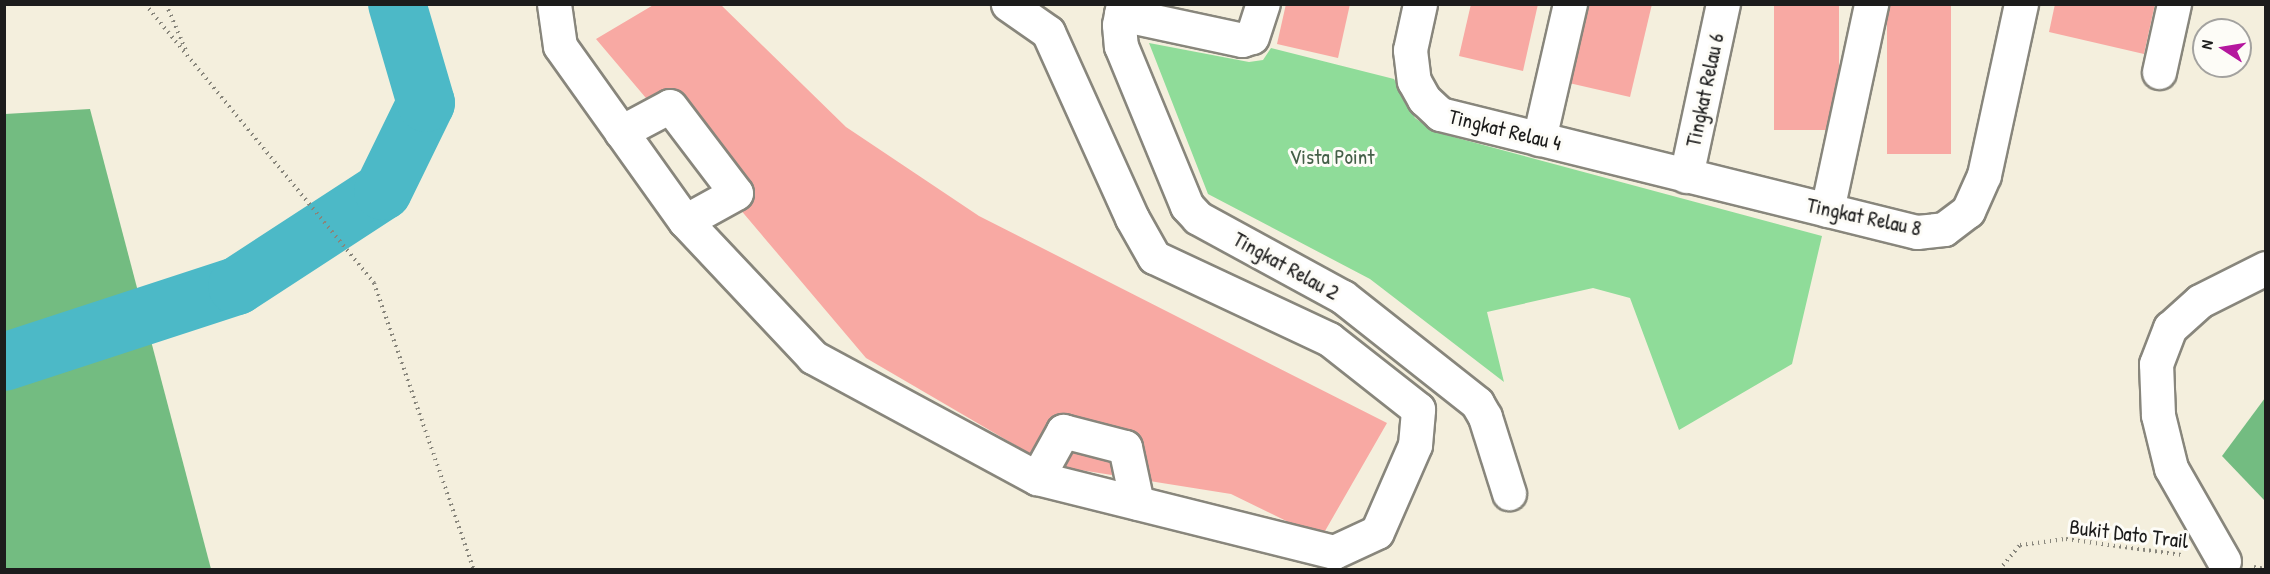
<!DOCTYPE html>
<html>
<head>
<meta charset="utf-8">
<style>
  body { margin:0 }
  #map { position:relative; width:2270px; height:574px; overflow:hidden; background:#f4efdd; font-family:"Patrick Hand",sans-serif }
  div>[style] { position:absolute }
  .green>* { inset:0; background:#8fdc99 }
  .forest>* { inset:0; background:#73bc81 }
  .river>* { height:58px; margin:-29px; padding:0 29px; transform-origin:29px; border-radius:29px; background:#4cb9c7 }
  .building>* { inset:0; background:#f8a9a3; transform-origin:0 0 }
  .path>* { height:4px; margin-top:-2px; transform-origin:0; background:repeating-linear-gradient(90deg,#88867c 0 1.5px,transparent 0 6px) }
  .roads { filter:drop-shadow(2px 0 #88867c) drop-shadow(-2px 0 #88867c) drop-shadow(0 2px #88867c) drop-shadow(0 -2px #88867c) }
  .minor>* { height:33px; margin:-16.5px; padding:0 16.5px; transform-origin:16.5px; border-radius:16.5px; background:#fff }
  span { translate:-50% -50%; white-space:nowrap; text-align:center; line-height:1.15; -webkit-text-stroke:6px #fdfcf7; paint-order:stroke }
  .street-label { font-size:21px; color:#1c1c1c }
  .park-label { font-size:21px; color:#445f48 }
  .frame { position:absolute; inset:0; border:6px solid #1c1c1c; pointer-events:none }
  .north { position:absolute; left:2192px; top:18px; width:60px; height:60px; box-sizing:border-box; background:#fdfcf7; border:2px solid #a3a29f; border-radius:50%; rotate:282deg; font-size:16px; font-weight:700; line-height:24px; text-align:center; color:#1c1c1c }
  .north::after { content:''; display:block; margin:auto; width:21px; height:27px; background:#b5179e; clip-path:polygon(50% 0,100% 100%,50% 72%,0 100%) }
</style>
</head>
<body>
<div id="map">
  <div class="green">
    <div style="clip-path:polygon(1149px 43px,1249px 62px,1263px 60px,1271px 48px,1394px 79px,1415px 118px,1435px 132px,1822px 236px,1792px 364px,1679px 430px,1630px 298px,1593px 288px,1487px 312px,1504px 382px,1370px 279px,1208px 194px)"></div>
  </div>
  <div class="forest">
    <div style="clip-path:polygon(90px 109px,211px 569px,5px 569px,5px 114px)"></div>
    <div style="clip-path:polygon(2265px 398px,2265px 501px,2222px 456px)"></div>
  </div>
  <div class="river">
    <div style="left:4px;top:362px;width:245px;rotate:-18.1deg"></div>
    <div style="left:237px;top:286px;width:174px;rotate:-33.1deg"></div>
    <div style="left:383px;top:191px;width:98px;rotate:-64deg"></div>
    <div style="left:426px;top:103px;width:103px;rotate:-106.3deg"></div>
  </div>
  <div class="building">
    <div style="clip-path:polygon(655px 4px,720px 4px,846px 127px,979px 216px,1387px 423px,1321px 538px,1231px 494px,1049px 465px,866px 358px,596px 39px)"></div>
    <div style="clip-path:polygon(1286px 4px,1350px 4px,1338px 58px,1277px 44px)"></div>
    <div style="clip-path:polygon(1471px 4px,1538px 4px,1523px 71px,1459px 56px)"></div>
    <div style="clip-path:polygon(1588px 4px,1652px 4px,1630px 97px,1569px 83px)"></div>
    <div style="left:1774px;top:4px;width:65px;height:126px"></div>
    <div style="left:1887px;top:4px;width:64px;height:150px"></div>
    <div style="clip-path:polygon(2055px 4px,2155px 4px,2144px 54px,2049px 32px)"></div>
  </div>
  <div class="path">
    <div style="left:145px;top:4px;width:361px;rotate:50.6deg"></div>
    <div style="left:374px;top:283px;width:304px;rotate:70.8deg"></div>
    <div style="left:166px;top:4px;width:53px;rotate:66.8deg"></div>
    <div style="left:2254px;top:567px;width:12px;rotate:9deg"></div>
    <div style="left:1999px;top:570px;width:33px;rotate:-50deg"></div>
    <div style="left:2020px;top:545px;width:46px;rotate:-7.4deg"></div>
    <div style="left:2066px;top:539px;width:117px;rotate:7.9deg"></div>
  </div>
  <div class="roads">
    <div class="minor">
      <div style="left:554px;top:4px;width:42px;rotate:81.9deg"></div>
      <div style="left:560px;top:46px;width:215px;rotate:54.5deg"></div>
      <div style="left:685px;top:221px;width:187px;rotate:46.7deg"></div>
      <div style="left:813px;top:357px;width:255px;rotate:28.4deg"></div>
      <div style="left:1037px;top:478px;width:306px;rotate:14deg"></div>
      <div style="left:1334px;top:552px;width:47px;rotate:-24.9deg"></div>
      <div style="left:1377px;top:532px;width:95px;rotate:-66.4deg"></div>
      <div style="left:1415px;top:445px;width:36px;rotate:-85deg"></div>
      <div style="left:1418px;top:409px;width:113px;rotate:-141.8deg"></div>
      <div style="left:1329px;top:339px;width:193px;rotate:-154.9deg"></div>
      <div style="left:1154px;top:257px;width:45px;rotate:-119.4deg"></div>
      <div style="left:1132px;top:218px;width:204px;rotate:-114.3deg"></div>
      <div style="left:1048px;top:32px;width:49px;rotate:-145deg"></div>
      <div style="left:1123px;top:4px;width:21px;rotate:101deg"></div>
      <div style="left:1119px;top:25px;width:21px;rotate:85deg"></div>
      <div style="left:1121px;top:46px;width:173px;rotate:67.6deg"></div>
      <div style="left:1187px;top:206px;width:16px;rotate:47deg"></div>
      <div style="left:1198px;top:218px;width:165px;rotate:28.6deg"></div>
      <div style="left:1343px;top:297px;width:171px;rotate:38.3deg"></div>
      <div style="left:1477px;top:403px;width:16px;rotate:60deg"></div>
      <div style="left:1485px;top:417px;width:80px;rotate:72.5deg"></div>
      <div style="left:1420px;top:4px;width:47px;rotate:102.3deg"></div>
      <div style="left:1410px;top:50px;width:31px;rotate:83deg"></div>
      <div style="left:1414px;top:81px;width:21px;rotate:61deg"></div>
      <div style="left:1424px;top:99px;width:22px;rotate:43deg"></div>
      <div style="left:1440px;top:114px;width:491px;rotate:13.9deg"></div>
      <div style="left:1917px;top:232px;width:27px;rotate:-6deg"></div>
      <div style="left:1944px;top:229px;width:30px;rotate:-37deg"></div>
      <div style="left:1968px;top:211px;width:39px;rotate:-66deg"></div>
      <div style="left:1984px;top:175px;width:175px;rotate:-77.8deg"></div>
      <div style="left:1121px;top:14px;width:124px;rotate:12.1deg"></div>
      <div style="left:1242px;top:40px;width:10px;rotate:-17deg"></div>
      <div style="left:1252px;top:37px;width:35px;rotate:-72deg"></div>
      <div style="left:2159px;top:72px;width:70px;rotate:-77.6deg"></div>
      <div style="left:621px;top:132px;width:55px;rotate:-28deg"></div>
      <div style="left:670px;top:106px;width:109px;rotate:52.8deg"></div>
      <div style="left:736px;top:193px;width:58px;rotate:151.2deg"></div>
      <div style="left:1539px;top:139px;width:139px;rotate:-77.1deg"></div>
      <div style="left:1686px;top:176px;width:176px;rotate:-77.9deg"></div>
      <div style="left:1827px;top:210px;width:211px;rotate:-77.9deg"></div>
      <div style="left:1037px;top:478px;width:54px;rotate:-61deg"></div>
      <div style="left:1063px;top:431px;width:64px;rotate:14.5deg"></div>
      <div style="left:1125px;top:447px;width:57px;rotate:77.9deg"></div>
      <div style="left:2224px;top:561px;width:107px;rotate:-119.7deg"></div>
      <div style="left:2171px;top:468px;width:55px;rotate:-103.8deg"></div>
      <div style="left:2158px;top:415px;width:51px;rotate:-92.2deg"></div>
      <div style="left:2156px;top:364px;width:39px;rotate:-69deg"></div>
      <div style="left:2170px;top:328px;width:40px;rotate:-42deg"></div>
      <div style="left:2200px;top:301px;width:74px;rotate:-26.6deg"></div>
    </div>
  </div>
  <div class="street-label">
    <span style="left:1705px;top:90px;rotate:-78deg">Tingkat Relau 6</span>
    <span style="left:1505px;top:130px;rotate:14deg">Tingkat Relau 4</span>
    <span style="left:1864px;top:217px;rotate:12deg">Tingkat Relau 8</span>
    <span style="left:1286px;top:266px;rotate:29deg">Tingkat Relau 2</span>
    <span style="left:2129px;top:534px;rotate:7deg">Bukit Dato Trail</span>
  </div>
  <div class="park-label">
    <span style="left:1332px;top:157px">Vista Point</span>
  </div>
  <div class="frame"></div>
  <div class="north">N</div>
</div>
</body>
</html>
